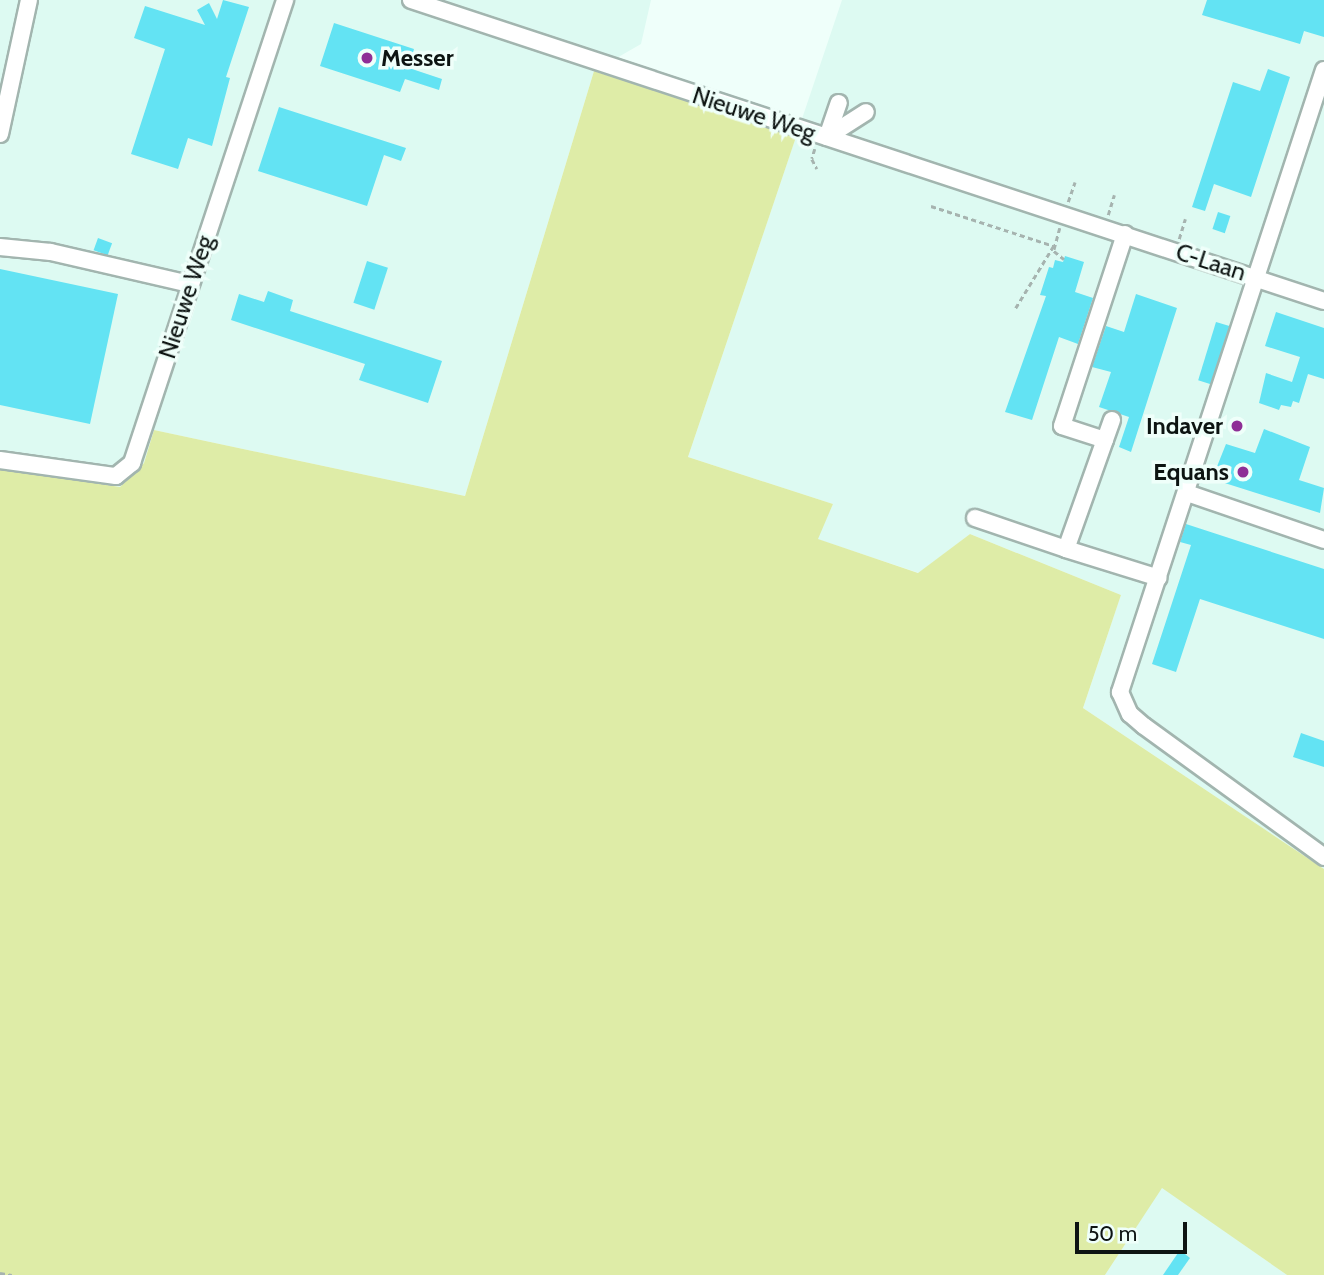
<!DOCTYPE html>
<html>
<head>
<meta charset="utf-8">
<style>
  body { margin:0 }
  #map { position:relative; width:1324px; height:1275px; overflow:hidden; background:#effffa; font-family:Cabin,sans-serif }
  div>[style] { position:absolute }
  .built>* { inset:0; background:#ddfaf2 }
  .green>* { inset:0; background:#deeca7 }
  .building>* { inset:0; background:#63e3f3; transform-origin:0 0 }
  .path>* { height:2.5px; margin-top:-1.25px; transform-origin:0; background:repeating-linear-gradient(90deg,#a6b3af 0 5px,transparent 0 8.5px) }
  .roads { filter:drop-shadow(2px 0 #a2b5af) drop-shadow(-2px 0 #a2b5af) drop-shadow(0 2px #a2b5af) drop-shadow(0 -2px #a2b5af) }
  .minor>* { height:16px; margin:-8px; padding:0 8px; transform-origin:8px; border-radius:8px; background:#fff }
  .dots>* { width:19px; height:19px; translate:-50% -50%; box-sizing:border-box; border:4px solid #effffa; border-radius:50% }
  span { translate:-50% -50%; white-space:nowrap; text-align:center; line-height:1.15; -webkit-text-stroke:7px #effffa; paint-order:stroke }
  .poi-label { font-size:24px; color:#0d1412; font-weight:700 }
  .left { translate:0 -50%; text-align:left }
  .right { translate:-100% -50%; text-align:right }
  .street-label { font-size:24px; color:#0d1412 }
  .scale { position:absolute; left:1075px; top:1222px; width:112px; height:32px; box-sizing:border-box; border:4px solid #0d1412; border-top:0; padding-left:9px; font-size:21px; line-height:24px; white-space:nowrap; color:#0d1412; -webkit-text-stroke:5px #effffa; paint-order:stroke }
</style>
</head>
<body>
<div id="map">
  <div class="built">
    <div style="clip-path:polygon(0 0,651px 0,641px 44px,594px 71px,465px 496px,154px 430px,144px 463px,120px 487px,0 468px)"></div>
    <div style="clip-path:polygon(842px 0,1324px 0,1324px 869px,1083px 708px,1121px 595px,970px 534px,919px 573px,817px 539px,833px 504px,688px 457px)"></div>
    <div style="clip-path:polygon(1162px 1187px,1287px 1275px,1105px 1275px)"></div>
  </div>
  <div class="green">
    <div style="clip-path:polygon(594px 71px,796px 137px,688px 457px,833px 504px,818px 539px,918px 573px,970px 534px,1121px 595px,1083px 708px,1324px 869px,1324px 1275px,1287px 1275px,1162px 1188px,1105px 1275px,0 1275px,0 468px,120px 487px,144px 463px,154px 430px,465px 496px)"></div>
  </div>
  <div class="building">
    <div style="clip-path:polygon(223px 0,249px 7px,226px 77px,230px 78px,212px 146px,188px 138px,178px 169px,131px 154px,165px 49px,134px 38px,145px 6px,205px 25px,197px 10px,209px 3px,217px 19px)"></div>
    <div style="clip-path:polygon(1207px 0,1324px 0,1324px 37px,1304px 31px,1300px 44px,1202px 15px)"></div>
    <div style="clip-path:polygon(334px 23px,414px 49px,409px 68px,442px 79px,439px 90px,405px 79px,400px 92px,320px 66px)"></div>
    <div style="clip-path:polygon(1268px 69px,1290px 77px,1251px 197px,1214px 184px,1205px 211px,1192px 207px,1233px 82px,1260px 91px)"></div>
    <div style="clip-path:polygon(279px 107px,406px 148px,401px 161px,384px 155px,367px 206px,258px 171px)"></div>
    <div style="left:1218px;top:212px;width:13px;height:18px;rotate:18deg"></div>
    <div style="left:98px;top:238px;width:15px;height:13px;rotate:20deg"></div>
    <div style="clip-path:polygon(1065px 256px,1084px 262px,1075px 292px,1093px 298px,1078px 344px,1059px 337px,1032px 420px,1005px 412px,1046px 296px,1040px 295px,1049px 267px,1053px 268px,1055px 260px,1063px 262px)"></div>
    <div style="left:367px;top:261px;width:22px;height:44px;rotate:18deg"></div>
    <div style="clip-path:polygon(0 269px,118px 294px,90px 424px,0 405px)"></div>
    <div style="clip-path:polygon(268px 291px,293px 300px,290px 311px,442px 361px,428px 403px,359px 380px,365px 364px,231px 320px,239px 294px,264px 302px)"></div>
    <div style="clip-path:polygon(1136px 294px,1177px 308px,1131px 452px,1119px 447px,1129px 417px,1099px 407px,1111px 372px,1092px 367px,1106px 326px,1124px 332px)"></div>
    <div style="clip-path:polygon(1276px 312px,1324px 328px,1324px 379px,1308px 374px,1299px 403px,1293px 401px,1291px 407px,1281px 405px,1279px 410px,1259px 403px,1266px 373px,1292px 382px,1300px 357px,1265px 346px)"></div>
    <div style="left:1216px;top:322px;width:14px;height:61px;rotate:17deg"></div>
    <div style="clip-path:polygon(1264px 429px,1310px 447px,1299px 480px,1324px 488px,1320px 513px,1212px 479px,1226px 444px,1255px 453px)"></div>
    <div style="clip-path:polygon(1186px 524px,1324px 569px,1324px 639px,1200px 599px,1176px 672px,1152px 664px,1191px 545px,1180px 542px)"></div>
    <div style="clip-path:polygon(1301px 733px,1324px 741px,1324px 767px,1293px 757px)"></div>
    <div style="clip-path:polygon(1180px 1250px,1190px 1258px,1178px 1275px,1163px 1275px)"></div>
  </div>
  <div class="path">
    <div style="left:815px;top:149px;width:10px;rotate:107deg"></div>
    <div style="left:812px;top:159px;width:11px;rotate:63deg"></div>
    <div style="left:1068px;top:202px;width:21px;rotate:-71deg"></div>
    <div style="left:931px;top:206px;width:129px;rotate:18deg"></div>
    <div style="left:1054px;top:246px;width:73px;rotate:121.5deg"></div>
    <div style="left:1108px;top:215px;width:21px;rotate:-73deg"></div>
    <div style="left:1060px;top:228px;width:24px;rotate:105deg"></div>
    <div style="left:1054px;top:251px;width:13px;rotate:39deg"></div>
    <div style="left:1179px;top:239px;width:21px;rotate:-73deg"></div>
    <div style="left:0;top:1273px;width:12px;rotate:9deg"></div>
  </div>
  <div class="roads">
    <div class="minor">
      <div style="left:411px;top:0;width:961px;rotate:18.25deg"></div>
      <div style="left:1324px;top:70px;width:655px;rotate:108.16deg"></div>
      <div style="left:1120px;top:692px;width:24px;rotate:66deg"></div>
      <div style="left:1130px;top:714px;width:18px;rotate:41deg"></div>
      <div style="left:1144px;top:726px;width:223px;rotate:36deg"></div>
      <div style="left:0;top:134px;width:137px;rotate:-77.8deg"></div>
      <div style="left:827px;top:137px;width:46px;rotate:-32.7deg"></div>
      <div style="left:827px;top:137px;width:36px;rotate:-71deg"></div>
      <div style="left:0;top:247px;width:51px;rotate:5.6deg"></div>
      <div style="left:51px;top:252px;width:143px;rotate:13deg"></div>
      <div style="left:1112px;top:420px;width:137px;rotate:109.6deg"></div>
      <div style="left:1066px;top:549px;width:97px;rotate:17.3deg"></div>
      <div style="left:1105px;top:440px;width:45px;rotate:-162deg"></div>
      <div style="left:1062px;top:426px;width:202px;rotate:-71.8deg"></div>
      <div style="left:0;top:460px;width:117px;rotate:7.9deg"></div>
      <div style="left:116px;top:476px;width:21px;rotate:-39deg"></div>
      <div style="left:132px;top:463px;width:488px;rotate:-71.7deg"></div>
      <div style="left:1187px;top:493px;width:145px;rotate:18.9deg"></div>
      <div style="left:975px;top:518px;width:96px;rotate:18.8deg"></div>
    </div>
  </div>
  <div class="dots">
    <div style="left:367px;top:58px;background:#8e2e96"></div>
    <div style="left:1237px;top:426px;background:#8e2e96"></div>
    <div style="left:1243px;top:472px;background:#8e2e96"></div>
  </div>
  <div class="poi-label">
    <span class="left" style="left:381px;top:58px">Messer</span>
    <span class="right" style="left:1223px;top:426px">Indaver</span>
    <span class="right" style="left:1229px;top:472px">Equans</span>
  </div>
  <div class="street-label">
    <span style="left:754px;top:114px;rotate:18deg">Nieuwe Weg</span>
    <span style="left:1211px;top:262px;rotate:18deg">C-Laan</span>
    <span style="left:186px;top:297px;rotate:-72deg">Nieuwe Weg</span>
  </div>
  <div class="scale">50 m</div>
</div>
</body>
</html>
